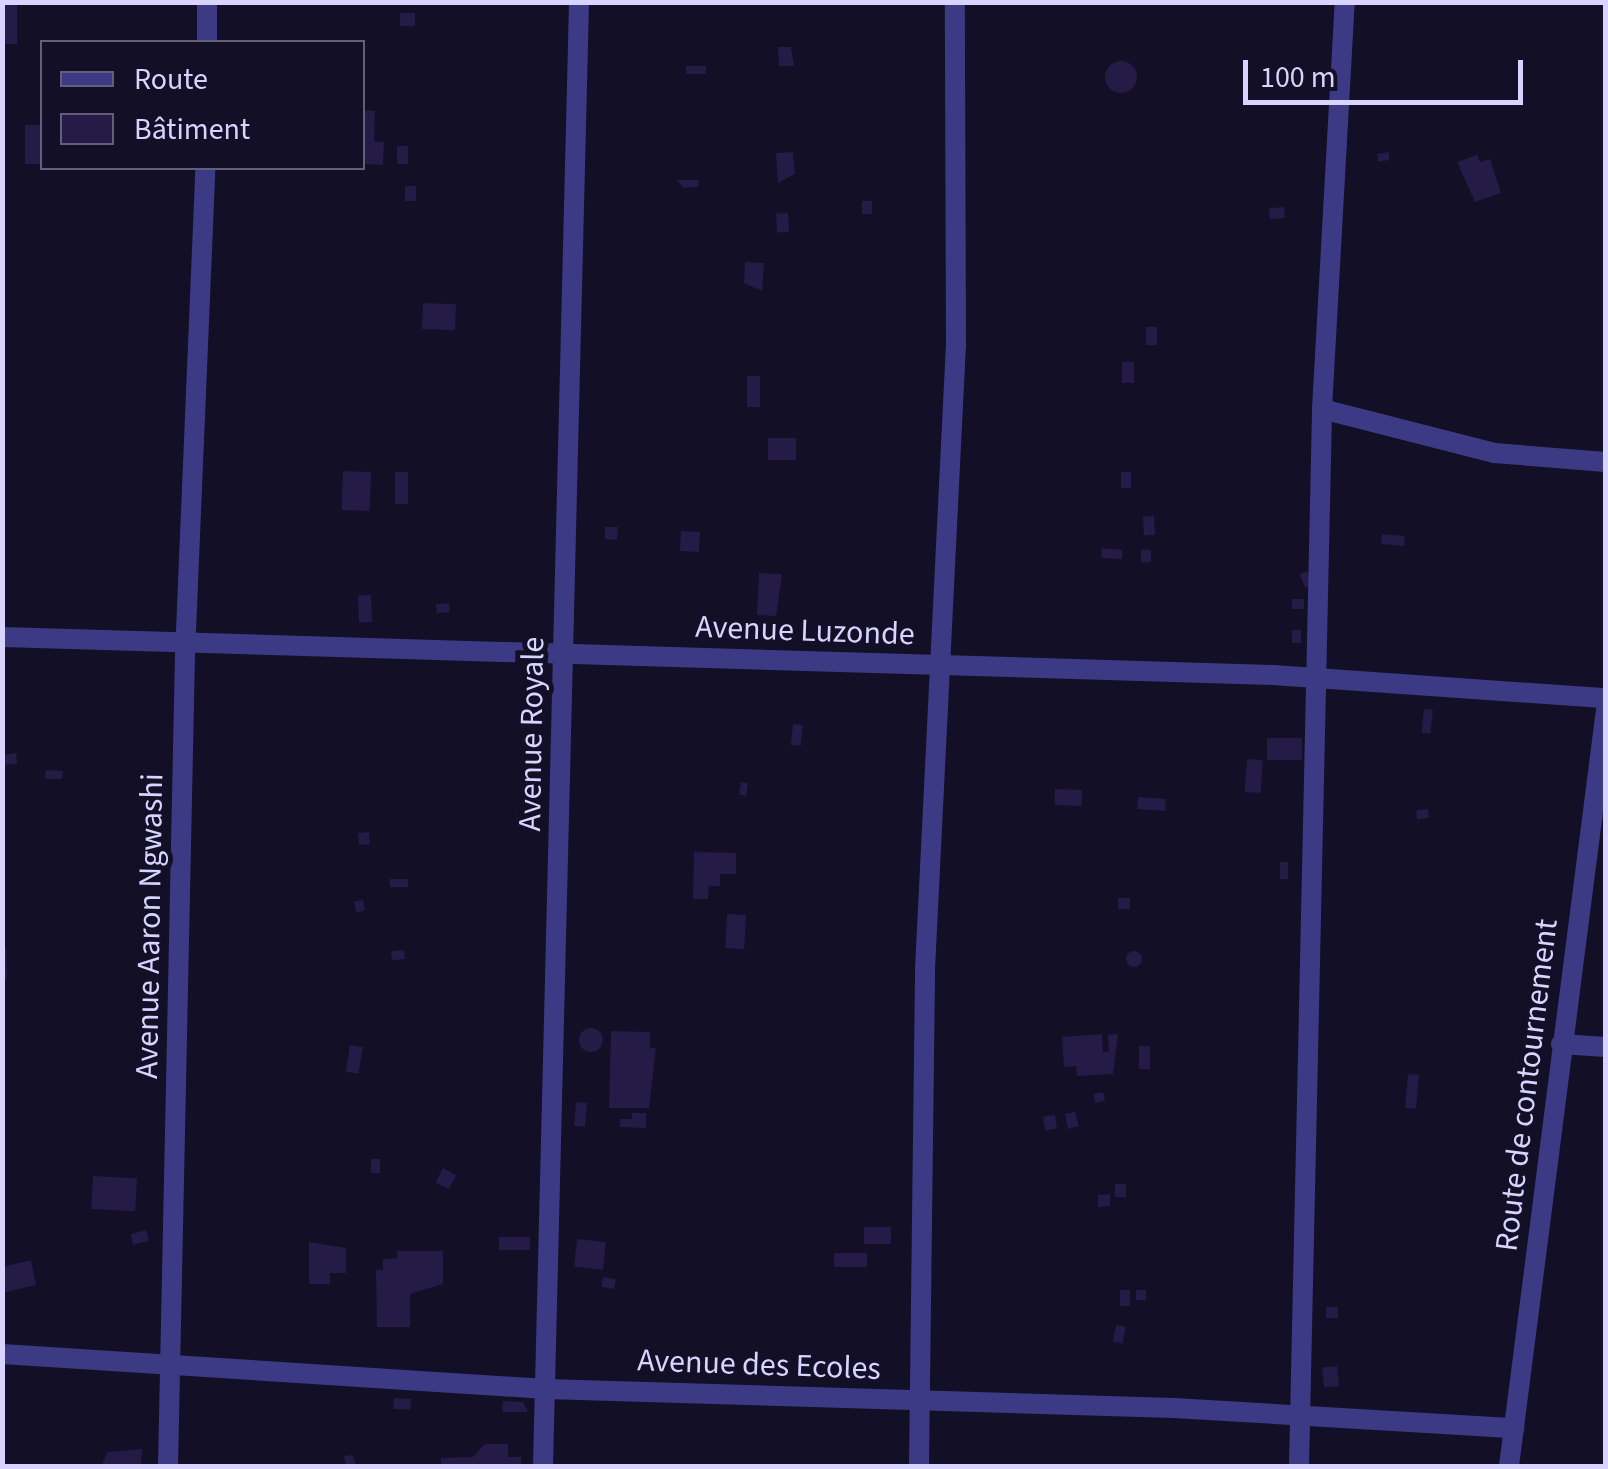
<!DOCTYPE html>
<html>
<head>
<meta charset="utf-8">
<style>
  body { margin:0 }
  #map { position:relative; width:1608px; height:1469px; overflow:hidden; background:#130f26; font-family:"Source Sans 3",sans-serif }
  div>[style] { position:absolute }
  .building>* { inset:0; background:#241b47; transform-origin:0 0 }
  .round { border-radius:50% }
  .minor>* { height:20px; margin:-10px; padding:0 10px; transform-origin:10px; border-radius:10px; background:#3d3a85 }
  span { translate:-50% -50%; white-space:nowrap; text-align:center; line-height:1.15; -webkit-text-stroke:10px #130f26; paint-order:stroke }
  .street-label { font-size:32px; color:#d9d4ff }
  .frame { position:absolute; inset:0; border:5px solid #d9d4ff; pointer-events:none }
  .legend { position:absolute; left:40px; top:40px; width:325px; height:130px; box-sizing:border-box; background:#130f26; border:2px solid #625e7d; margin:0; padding:12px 18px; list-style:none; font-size:30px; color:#d9d4ff }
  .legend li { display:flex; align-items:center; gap:20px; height:50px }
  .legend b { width:50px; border:2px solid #625e7d }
  .scale { position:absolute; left:1243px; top:60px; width:280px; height:45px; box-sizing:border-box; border:5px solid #d9d4ff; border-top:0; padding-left:12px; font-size:30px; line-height:35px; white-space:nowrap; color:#d9d4ff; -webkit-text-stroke:8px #130f26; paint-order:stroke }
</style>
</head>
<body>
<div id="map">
  <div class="building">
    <div style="left:2px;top:3px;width:15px;height:41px"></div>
    <div style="left:400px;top:13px;width:15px;height:13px"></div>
    <div style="clip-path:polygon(778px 47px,791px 47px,794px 66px,779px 66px)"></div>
    <div class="round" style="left:1105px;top:61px;width:32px;height:32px"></div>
    <div style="left:706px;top:66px;width:8px;height:20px;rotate:90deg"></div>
    <div style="clip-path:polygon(362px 110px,375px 111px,374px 141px,384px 142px,383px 165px,362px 164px)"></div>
    <div style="left:25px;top:125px;width:17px;height:39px"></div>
    <div style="left:397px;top:146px;width:11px;height:18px"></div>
    <div style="clip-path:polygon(793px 152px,795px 174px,778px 183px,776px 153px)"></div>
    <div style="clip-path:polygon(1389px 152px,1389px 160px,1378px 162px,1377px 154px)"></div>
    <div style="clip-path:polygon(1477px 155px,1480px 162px,1490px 159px,1501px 193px,1475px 202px,1457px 162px)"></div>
    <div style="clip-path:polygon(677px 180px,699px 180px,698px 187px,683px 188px)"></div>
    <div style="left:405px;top:186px;width:11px;height:15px"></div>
    <div style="left:862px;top:201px;width:10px;height:13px"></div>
    <div style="left:1284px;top:207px;width:11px;height:15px;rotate:85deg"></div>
    <div style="left:788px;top:213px;width:19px;height:12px;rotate:87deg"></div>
    <div style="clip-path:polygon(745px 262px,764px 263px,762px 291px,744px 283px)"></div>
    <div style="left:423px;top:303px;width:33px;height:26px;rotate:2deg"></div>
    <div style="left:1146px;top:327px;width:11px;height:18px"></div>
    <div style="left:1122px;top:362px;width:12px;height:21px"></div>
    <div style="left:747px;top:376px;width:13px;height:31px"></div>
    <div style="left:768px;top:438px;width:28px;height:22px"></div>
    <div style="left:343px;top:471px;width:28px;height:39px;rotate:2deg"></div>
    <div style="left:395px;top:472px;width:13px;height:32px"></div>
    <div style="left:1121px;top:472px;width:10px;height:16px"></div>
    <div style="left:1154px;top:516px;width:19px;height:11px;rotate:87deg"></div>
    <div style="clip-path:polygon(605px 527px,618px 527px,617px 540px,605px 539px)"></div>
    <div style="left:681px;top:531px;width:19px;height:20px;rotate:3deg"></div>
    <div style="left:1382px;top:534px;width:23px;height:10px;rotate:5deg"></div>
    <div style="clip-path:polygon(1102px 548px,1122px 550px,1122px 559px,1101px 558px)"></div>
    <div style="left:1141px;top:550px;width:10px;height:12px"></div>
    <div style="left:1307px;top:571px;width:15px;height:8px;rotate:67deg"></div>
    <div style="clip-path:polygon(759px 573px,782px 574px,776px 616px,757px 615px)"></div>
    <div style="left:371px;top:595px;width:27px;height:13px;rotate:88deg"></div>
    <div style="left:1292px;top:599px;width:12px;height:10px"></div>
    <div style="left:449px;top:603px;width:9px;height:13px;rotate:84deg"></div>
    <div style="left:1292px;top:630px;width:9px;height:13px"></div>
    <div style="left:1424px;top:709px;width:9px;height:24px;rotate:6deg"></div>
    <div style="left:793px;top:724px;width:10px;height:21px;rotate:6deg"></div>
    <div style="left:1267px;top:738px;width:35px;height:22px"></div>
    <div style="clip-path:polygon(16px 753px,17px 764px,2px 765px,2px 755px)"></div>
    <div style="left:1247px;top:759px;width:16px;height:33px;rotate:4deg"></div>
    <div style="clip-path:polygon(46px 770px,63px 771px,62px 779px,45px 779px)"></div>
    <div style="left:741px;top:782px;width:7px;height:13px;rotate:8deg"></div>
    <div style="left:1055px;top:789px;width:27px;height:16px;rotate:2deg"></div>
    <div style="left:1138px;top:797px;width:28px;height:12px;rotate:4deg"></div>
    <div style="left:1428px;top:809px;width:9px;height:12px;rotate:84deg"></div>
    <div style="left:369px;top:832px;width:12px;height:11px;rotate:85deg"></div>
    <div style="clip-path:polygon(694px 852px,736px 853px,736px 874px,720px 874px,720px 886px,709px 886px,708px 899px,693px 899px)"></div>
    <div style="left:1280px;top:862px;width:8px;height:17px"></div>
    <div style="left:390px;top:879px;width:18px;height:8px"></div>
    <div style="left:1118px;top:898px;width:12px;height:11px"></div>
    <div style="left:363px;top:900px;width:11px;height:9px;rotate:80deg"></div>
    <div style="left:727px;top:914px;width:19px;height:34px;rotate:3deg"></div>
    <div style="clip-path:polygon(6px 946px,7px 979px,2px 979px,2px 947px)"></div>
    <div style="left:404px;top:950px;width:9px;height:13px;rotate:84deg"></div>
    <div class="round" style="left:1126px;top:951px;width:16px;height:16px"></div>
    <div class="round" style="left:579px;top:1028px;width:24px;height:24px"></div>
    <div style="clip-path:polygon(611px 1031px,650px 1032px,650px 1048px,656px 1048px,649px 1108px,609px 1108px)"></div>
    <div style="clip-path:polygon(1102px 1034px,1103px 1052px,1109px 1052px,1108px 1035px,1118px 1034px,1113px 1074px,1077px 1076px,1076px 1066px,1064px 1067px,1062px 1037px)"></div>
    <div style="left:350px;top:1045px;width:13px;height:27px;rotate:9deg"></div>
    <div style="left:1139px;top:1046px;width:11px;height:23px"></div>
    <div style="left:1408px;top:1074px;width:11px;height:34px;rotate:5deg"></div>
    <div style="left:1103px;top:1092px;width:9px;height:10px;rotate:77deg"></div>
    <div style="left:576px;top:1102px;width:11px;height:24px;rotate:5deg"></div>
    <div style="clip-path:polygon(1075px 1112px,1079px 1126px,1068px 1129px,1065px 1114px)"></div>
    <div style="clip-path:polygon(632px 1113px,646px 1113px,646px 1128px,620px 1127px,620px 1119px,632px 1119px)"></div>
    <div style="left:1055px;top:1115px;width:14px;height:12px;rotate:82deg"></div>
    <div style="left:371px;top:1159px;width:9px;height:14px"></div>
    <div style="left:443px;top:1168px;width:15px;height:16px;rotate:28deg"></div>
    <div style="left:93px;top:1176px;width:44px;height:33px;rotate:3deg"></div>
    <div style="left:1115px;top:1184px;width:11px;height:13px"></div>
    <div style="clip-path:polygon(1110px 1194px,1110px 1206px,1098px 1207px,1098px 1195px)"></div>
    <div style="left:864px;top:1227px;width:27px;height:17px"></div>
    <div style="left:146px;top:1230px;width:11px;height:16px;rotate:75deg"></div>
    <div style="left:499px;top:1237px;width:31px;height:13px"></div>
    <div style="left:577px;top:1239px;width:29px;height:28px;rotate:6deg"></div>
    <div style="clip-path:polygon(309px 1242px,346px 1248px,346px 1273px,330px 1273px,330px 1284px,309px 1284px)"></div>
    <div style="clip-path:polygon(397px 1251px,443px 1251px,443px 1284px,410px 1294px,410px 1327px,377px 1327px,376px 1270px,383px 1270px,383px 1259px,397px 1258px)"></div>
    <div style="left:834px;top:1253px;width:33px;height:14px"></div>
    <div style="clip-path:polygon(31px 1260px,36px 1285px,2px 1293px,2px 1267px)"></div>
    <div style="left:603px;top:1277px;width:13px;height:10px;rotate:9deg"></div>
    <div style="left:1120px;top:1290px;width:10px;height:16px"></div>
    <div style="left:1136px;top:1290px;width:10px;height:10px"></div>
    <div style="left:1326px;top:1307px;width:12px;height:11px"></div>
    <div style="left:1116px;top:1325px;width:10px;height:17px;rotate:11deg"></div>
    <div style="left:1337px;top:1366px;width:20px;height:15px;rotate:84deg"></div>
    <div style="left:394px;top:1398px;width:17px;height:11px;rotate:3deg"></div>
    <div style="clip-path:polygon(503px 1401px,523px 1402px,528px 1412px,502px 1412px)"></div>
    <div style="clip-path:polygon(485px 1444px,508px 1444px,508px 1457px,521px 1457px,521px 1466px,441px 1466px,441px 1458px,473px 1457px)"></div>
    <div style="clip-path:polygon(142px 1449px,141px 1466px,101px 1466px,108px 1452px)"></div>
    <div style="clip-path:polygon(353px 1455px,356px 1466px,346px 1466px,344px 1456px)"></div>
  </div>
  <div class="minor">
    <div style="left:207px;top:2px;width:40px;rotate:90deg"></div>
    <div style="left:1322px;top:409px;width:178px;rotate:14.3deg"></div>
    <div style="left:1494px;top:453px;width:112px;rotate:4.6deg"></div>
    <div style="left:2px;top:637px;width:1272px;rotate:1.71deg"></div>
    <div style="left:1273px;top:675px;width:334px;rotate:4deg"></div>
    <div style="left:1561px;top:1044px;width:45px;rotate:3.8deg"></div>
    <div style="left:2px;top:1354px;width:545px;rotate:3.68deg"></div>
    <div style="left:546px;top:1389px;width:628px;rotate:1.73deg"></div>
    <div style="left:1174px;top:1408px;width:341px;rotate:3.4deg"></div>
    <div style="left:168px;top:1466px;width:811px;rotate:-88.8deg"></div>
    <div style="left:185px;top:655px;width:487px;rotate:-87.6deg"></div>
    <div style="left:543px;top:1466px;width:1464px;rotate:-88.59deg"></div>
    <div style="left:919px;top:1466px;width:497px;rotate:-89.3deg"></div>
    <div style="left:925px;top:969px;width:627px;rotate:-87.16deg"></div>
    <div style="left:956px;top:343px;width:341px;rotate:-90.2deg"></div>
    <div style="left:1299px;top:1466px;width:1057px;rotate:-88.75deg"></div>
    <div style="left:1322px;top:409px;width:408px;rotate:-86.8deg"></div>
    <div style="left:1509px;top:1466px;width:762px;rotate:-82.69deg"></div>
  </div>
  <div class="street-label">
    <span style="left:805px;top:631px;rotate:2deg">Avenue Luzonde</span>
    <span style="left:532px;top:734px;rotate:-89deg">Avenue Royale</span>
    <span style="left:150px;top:926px;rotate:-89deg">Avenue Aaron Ngwashi</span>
    <span style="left:1527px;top:1085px;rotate:-83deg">Route de contournement</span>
    <span style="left:759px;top:1365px;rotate:2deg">Avenue des Ecoles</span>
  </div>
  <div class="frame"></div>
  <ul class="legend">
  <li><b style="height:12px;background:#3d3a85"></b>Route</li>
  <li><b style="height:28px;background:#241b47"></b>Bâtiment</li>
  </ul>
  <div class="scale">100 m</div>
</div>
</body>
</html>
